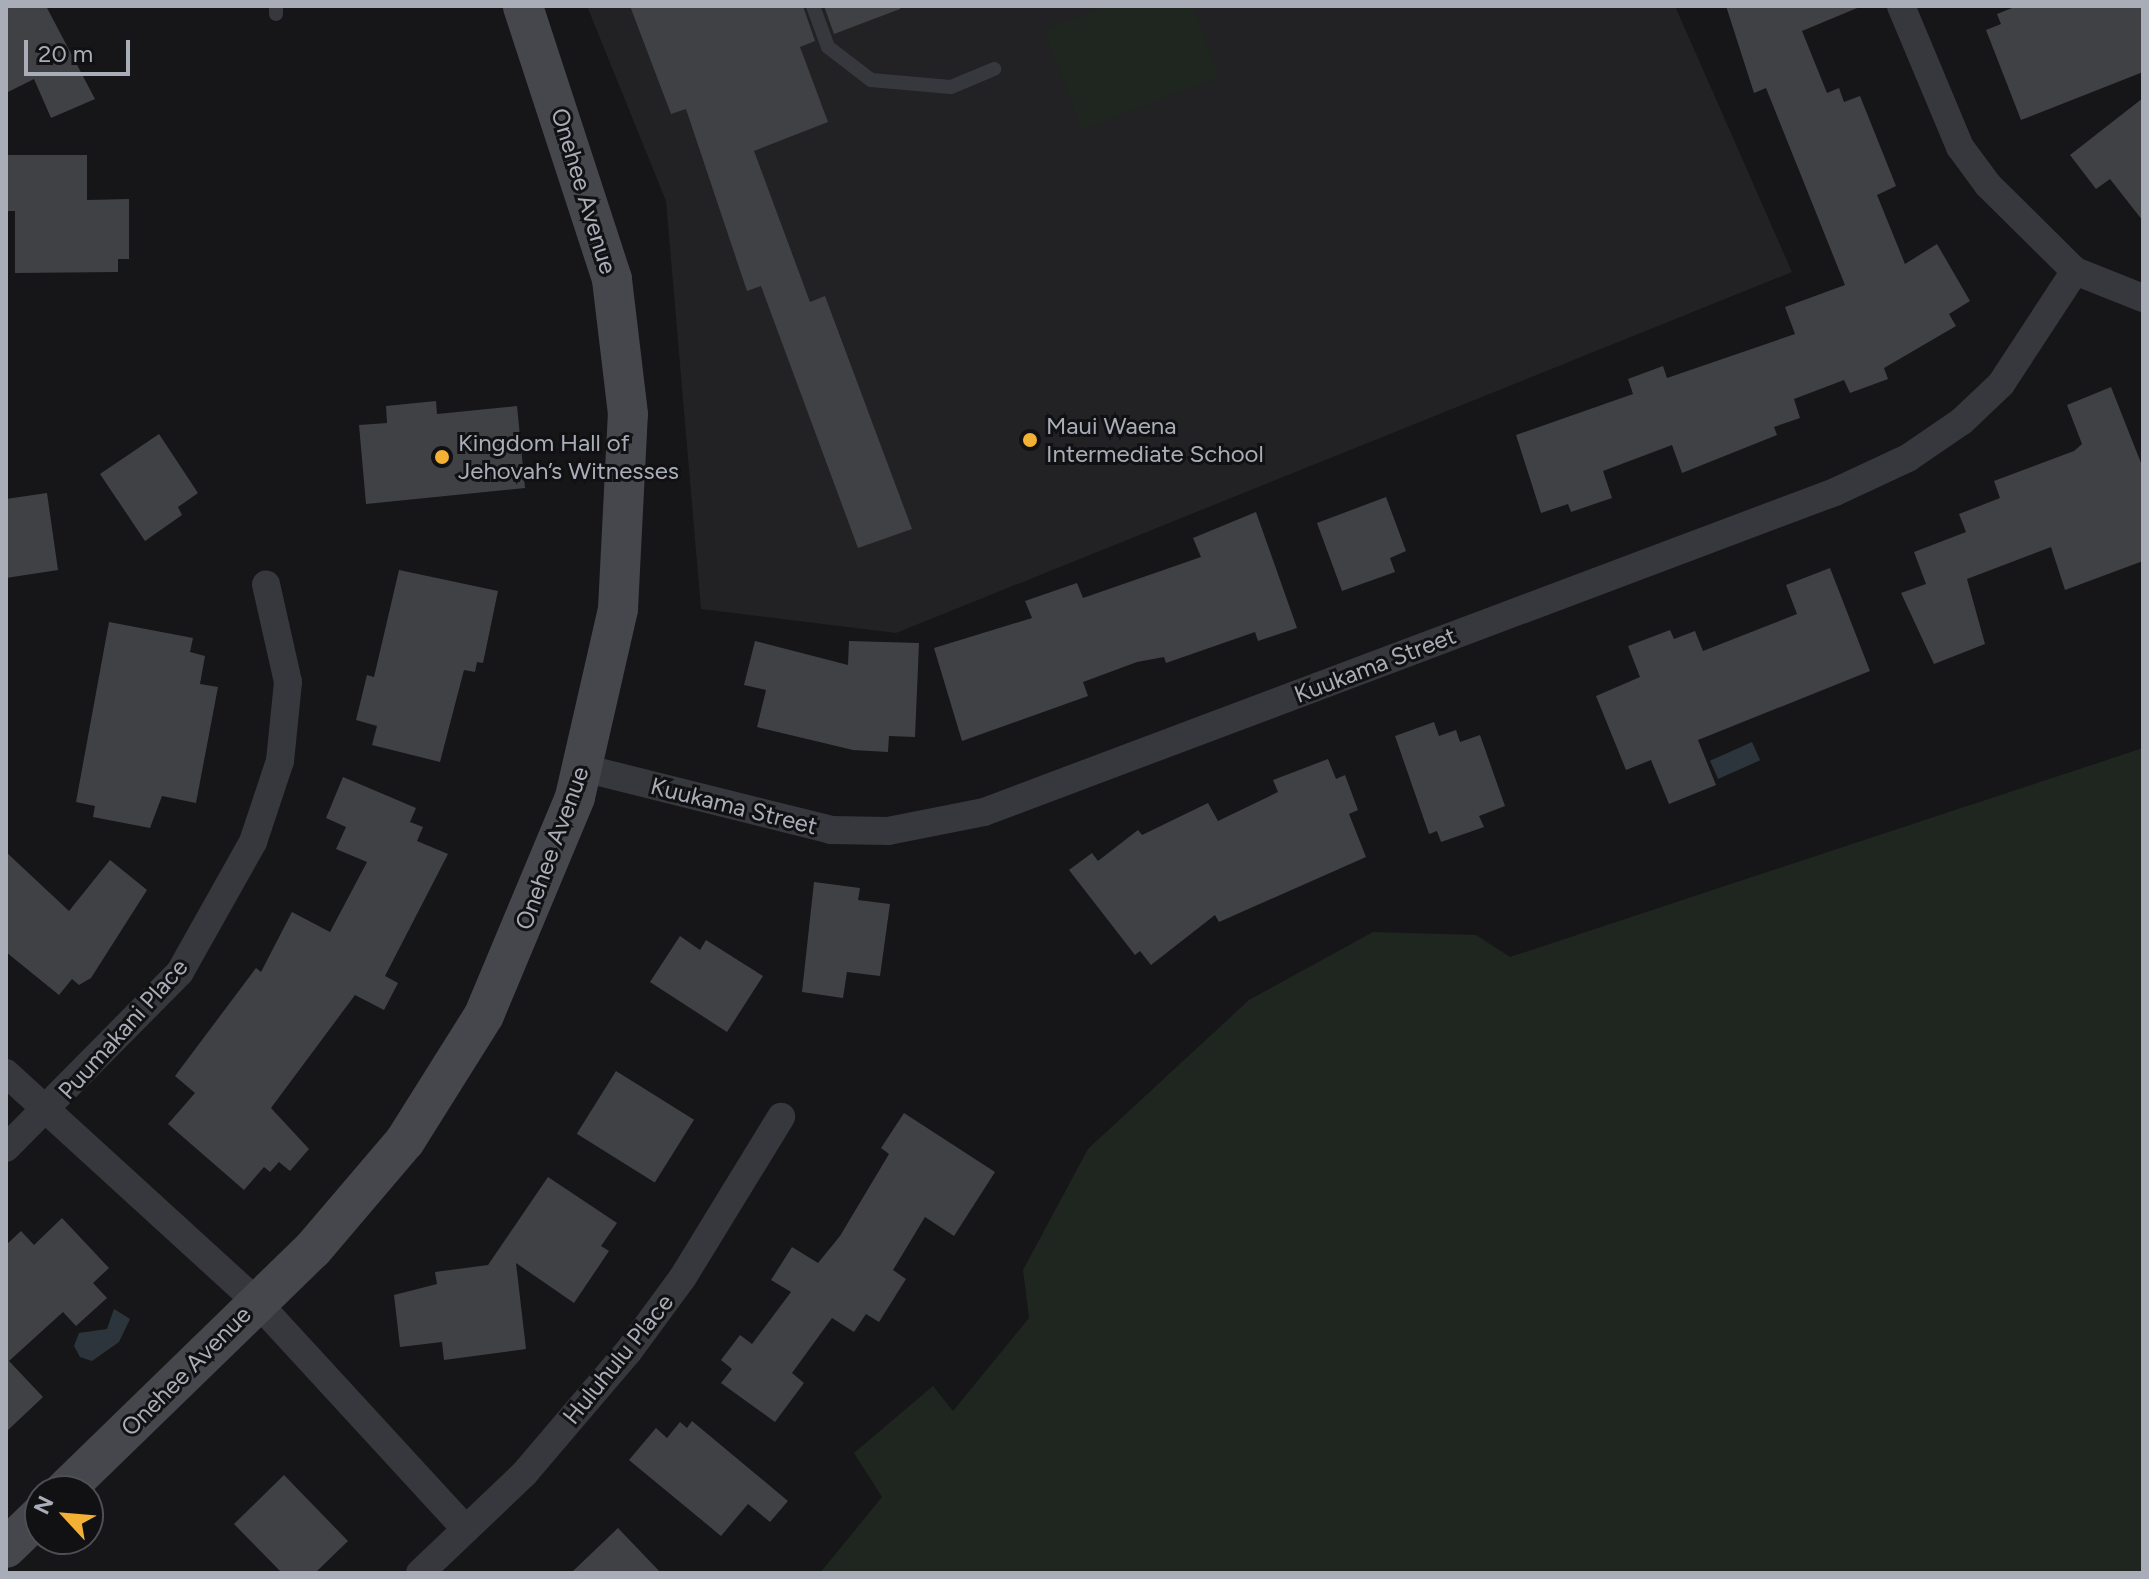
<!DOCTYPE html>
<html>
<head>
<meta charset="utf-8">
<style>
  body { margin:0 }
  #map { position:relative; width:2149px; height:1579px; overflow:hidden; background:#161618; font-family:Figtree,sans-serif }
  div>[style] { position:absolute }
  .built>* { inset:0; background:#222225 }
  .green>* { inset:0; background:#1e261f }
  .water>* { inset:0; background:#2c353c; transform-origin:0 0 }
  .building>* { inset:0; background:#404145; transform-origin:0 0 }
  .lane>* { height:14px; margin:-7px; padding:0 7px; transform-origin:7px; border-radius:7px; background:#37383d }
  .street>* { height:28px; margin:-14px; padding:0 14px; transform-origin:14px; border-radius:14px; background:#37383d }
  .secondary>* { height:40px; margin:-20px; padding:0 20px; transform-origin:20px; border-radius:20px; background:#45474d }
  .dots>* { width:22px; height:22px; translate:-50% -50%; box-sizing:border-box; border:4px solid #111113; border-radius:50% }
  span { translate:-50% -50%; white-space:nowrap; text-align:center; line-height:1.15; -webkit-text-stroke:6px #111113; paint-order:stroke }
  .street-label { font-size:24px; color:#a8adb8 }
  .poi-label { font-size:24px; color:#a8adb8 }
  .left { translate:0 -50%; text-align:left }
  .frame { position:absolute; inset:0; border:8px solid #a8adb8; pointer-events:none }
  .north { position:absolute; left:24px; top:1475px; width:80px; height:80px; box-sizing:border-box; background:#111113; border:2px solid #4d4f55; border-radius:50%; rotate:296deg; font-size:22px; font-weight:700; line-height:32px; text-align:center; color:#a8adb8 }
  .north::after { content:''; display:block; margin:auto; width:28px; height:36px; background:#f2b134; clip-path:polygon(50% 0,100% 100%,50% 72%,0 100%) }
  .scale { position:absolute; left:24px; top:40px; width:106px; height:36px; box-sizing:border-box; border:4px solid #a8adb8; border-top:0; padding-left:10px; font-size:24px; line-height:28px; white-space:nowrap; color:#a8adb8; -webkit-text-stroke:6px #111113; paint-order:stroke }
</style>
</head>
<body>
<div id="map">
  <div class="built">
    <div style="clip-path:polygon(587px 6px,1675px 6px,1792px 272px,896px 633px,701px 609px,666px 201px)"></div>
  </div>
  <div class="green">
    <div style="clip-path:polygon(1107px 6px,1193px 6px,1219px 77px,1082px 130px,1044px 30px)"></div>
    <div style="clip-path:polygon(2143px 748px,2143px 1573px,820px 1573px,882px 1497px,854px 1453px,933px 1386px,953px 1411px,1029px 1318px,1023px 1270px,1088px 1149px,1249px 1000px,1373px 932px,1476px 935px,1510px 957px)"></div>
  </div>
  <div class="water">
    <div style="left:1752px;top:742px;width:20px;height:46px;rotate:66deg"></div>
    <div style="clip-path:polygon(114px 1309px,130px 1319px,119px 1342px,92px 1361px,80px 1357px,74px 1346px,79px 1333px,107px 1329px)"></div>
  </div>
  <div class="building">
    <div style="clip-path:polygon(6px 6px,46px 6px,95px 99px,51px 118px,34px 79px,6px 93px)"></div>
    <div style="clip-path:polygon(630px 6px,803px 6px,815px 41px,800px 47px,828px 122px,754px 151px,810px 302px,825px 296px,912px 529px,858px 548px,761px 286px,747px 291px,686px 109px,671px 114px)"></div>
    <div style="clip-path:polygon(824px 6px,900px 6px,900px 9px,834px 34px)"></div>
    <div style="clip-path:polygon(1726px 6px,1862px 6px,1802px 31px,1827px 93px,1839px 88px,1844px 102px,1860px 96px,1896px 186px,1877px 195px,1905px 264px,1937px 244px,1970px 301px,1949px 314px,1956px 326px,1884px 368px,1888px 379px,1850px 393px,1844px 380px,1794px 399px,1800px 418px,1774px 427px,1777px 435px,1682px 473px,1672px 445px,1603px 471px,1612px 498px,1571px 512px,1568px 504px,1541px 513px,1516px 435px,1633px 394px,1628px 379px,1663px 366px,1667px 378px,1795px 334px,1785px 307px,1845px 285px,1766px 88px,1754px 93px)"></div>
    <div style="clip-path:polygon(2017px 6px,2143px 6px,2143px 72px,2021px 120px,1986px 30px,2001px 24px,1997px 14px)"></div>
    <div style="clip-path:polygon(2143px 98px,2143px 221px,2110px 179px,2096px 189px,2070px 155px)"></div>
    <div style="clip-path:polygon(6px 155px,87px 155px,87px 200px,129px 199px,129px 259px,118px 259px,118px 272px,15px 273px,15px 211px,6px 211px)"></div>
    <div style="clip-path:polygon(2111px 387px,2143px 468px,2143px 561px,2065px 590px,2051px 547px,1967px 579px,1985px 644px,1934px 664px,1901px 593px,1926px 584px,1914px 552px,1966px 532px,1959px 514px,2000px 498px,1994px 481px,2074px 451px,2082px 444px,2067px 405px)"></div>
    <div style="clip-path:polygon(436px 401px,437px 414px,517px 406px,525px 488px,366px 504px,359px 425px,387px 423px,386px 406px)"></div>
    <div style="clip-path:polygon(159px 434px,198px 493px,178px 507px,182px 515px,145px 541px,100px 474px)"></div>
    <div style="clip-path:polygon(47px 493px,58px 570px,6px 578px,6px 499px)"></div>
    <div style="clip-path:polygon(1386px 497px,1406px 551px,1390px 558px,1395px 572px,1342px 591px,1317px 523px)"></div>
    <div style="clip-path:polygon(1256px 512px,1297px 628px,1258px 641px,1255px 632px,1166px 663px,1164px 657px,1137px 662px,1083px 682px,1088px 696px,962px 741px,934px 648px,1032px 618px,1025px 601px,1077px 583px,1083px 598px,1201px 557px,1193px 538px)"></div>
    <div style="clip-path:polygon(1830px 568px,1870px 671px,1698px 740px,1716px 785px,1669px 804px,1651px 760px,1626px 770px,1596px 696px,1640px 677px,1628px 646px,1670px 630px,1674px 639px,1695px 631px,1703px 651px,1797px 614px,1786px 585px)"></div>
    <div style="clip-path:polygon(399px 570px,498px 591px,483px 663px,477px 662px,475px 672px,464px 670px,440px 762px,372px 745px,377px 726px,356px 720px,367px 675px,374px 677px)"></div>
    <div style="clip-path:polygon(109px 622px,193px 638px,190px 652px,205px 656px,200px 684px,218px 687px,196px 803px,162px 796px,150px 828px,93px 817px,95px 806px,76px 802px)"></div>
    <div style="clip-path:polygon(755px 641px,848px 665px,849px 641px,919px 643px,915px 737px,889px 736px,888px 752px,853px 750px,757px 727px,766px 690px,744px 685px)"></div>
    <div style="clip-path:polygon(1434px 722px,1439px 736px,1456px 730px,1460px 742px,1480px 735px,1505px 806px,1479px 816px,1484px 827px,1441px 842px,1437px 831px,1429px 834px,1395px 736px)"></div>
    <div style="clip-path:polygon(1328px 759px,1336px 779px,1345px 775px,1358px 810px,1349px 814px,1366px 857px,1219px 922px,1215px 915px,1151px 965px,1140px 951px,1135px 955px,1069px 870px,1092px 853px,1098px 861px,1138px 830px,1142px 835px,1208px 803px,1218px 821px,1278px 792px,1273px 780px)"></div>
    <div style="clip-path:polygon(343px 777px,416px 808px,410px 822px,423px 827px,417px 841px,448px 854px,385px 976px,398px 983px,384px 1010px,355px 995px,271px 1108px,309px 1149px,290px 1171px,279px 1162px,270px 1172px,264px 1167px,244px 1190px,168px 1124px,195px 1093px,175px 1076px,256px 968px,261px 972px,292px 912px,330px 932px,367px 862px,336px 849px,346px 827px,326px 818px)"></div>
    <div style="clip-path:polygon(6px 852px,69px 911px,110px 860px,147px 890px,91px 978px,79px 985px,72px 979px,59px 995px,6px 952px)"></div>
    <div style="clip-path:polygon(814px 882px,860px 888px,858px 900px,890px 904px,880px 976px,847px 972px,843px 998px,802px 992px)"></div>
    <div style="clip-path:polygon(680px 936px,700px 950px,706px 940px,763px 976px,727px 1032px,650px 982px)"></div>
    <div style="left:616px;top:1071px;width:92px;height:74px;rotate:32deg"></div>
    <div style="clip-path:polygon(904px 1113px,995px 1172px,954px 1236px,925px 1217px,893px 1270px,906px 1279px,879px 1322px,866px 1314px,854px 1332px,832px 1318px,792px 1373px,804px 1383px,775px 1422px,721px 1383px,732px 1369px,721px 1360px,740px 1335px,752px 1344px,791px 1292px,771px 1280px,792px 1247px,818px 1263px,840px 1236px,889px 1154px,881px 1148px)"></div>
    <div style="clip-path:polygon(548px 1177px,617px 1223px,601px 1246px,609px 1251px,574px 1303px,516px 1263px,526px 1349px,444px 1360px,442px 1342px,400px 1347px,394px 1295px,437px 1284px,435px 1272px,488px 1265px)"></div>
    <div style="clip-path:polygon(62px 1218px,109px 1268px,93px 1283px,107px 1298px,76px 1326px,63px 1312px,9px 1361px,43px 1397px,6px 1432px,6px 1245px,21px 1231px,34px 1245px)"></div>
    <div style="clip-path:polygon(692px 1421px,788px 1501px,770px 1522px,748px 1504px,721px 1536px,629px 1460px,656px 1428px,667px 1438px,680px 1422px,687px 1428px)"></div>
    <div style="clip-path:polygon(284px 1475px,348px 1541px,315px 1573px,282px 1573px,234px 1524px)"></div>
    <div style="clip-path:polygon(618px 1528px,661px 1573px,571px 1573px)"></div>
  </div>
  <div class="lane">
    <div style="left:813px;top:6px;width:44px;rotate:69.9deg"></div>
    <div style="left:828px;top:47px;width:54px;rotate:37.5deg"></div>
    <div style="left:871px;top:80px;width:80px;rotate:5deg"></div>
    <div style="left:951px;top:87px;width:47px;rotate:-22.7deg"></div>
    <div style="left:276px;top:14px;width:8px;rotate:-90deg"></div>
  </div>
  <div class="street">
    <div style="left:1901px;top:6px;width:153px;rotate:67.3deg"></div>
    <div style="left:1960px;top:147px;width:47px;rotate:53.6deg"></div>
    <div style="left:1988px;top:185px;width:122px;rotate:44.7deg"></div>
    <div style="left:2075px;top:271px;width:73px;rotate:21.7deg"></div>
    <div style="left:583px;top:768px;width:256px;rotate:14deg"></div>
    <div style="left:831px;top:830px;width:57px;rotate:1deg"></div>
    <div style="left:888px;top:831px;width:98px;rotate:-11.2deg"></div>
    <div style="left:984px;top:812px;width:909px;rotate:-20.61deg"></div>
    <div style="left:1835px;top:492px;width:81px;rotate:-25deg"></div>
    <div style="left:1908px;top:458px;width:65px;rotate:-34.4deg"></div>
    <div style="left:1962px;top:421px;width:54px;rotate:-43.5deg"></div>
    <div style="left:2001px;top:384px;width:135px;rotate:-56.8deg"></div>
    <div style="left:6px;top:1073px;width:338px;rotate:42.4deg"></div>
    <div style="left:256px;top:1301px;width:310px;rotate:47.4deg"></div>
    <div style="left:6px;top:1148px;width:247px;rotate:-45.3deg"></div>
    <div style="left:180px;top:972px;width:149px;rotate:-60.7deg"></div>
    <div style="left:253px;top:842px;width:85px;rotate:-71.6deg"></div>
    <div style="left:280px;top:761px;width:79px;rotate:-84.2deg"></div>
    <div style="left:288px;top:682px;width:100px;rotate:-102.7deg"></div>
    <div style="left:420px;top:1573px;width:144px;rotate:-43.6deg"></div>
    <div style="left:524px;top:1474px;width:160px;rotate:-49.6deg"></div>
    <div style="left:628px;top:1352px;width:93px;rotate:-53.7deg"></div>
    <div style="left:683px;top:1277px;width:188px;rotate:-58.5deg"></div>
  </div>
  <div class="secondary">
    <div style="left:64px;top:1491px;width:347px;rotate:-44.2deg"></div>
    <div style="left:313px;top:1249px;width:142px;rotate:-49.6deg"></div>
    <div style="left:405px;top:1141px;width:149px;rotate:-57.9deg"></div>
    <div style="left:484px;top:1015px;width:236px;rotate:-67.3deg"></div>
    <div style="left:575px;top:797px;width:193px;rotate:-77.1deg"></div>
    <div style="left:618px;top:609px;width:195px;rotate:-87.1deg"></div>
    <div style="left:628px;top:414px;width:136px;rotate:-96.8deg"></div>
    <div style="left:612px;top:279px;width:287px;rotate:-108.1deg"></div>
    <div style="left:6px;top:1548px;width:47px;rotate:-44.1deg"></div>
  </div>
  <div class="dots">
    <div style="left:1030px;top:440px;background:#f2b134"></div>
    <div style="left:442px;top:457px;background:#f2b134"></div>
  </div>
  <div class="street-label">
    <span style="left:584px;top:191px;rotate:73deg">Onehee Avenue</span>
    <span style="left:1375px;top:665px;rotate:-21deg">Kuukama Street</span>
    <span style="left:734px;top:806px;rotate:14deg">Kuukama Street</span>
    <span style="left:552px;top:848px;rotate:-70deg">Onehee Avenue</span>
    <span style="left:123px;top:1029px;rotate:-48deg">Puumakani Place</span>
    <span style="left:618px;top:1359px;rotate:-51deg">Huluhulu Place</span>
    <span style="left:186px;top:1371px;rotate:-45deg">Onehee Avenue</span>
  </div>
  <div class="poi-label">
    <span class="left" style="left:1046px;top:440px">Maui Waena<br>Intermediate School</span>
    <span class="left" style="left:458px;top:457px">Kingdom Hall of<br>Jehovah’s Witnesses</span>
  </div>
  <div class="frame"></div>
  <div class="north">N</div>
  <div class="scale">20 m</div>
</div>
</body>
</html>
